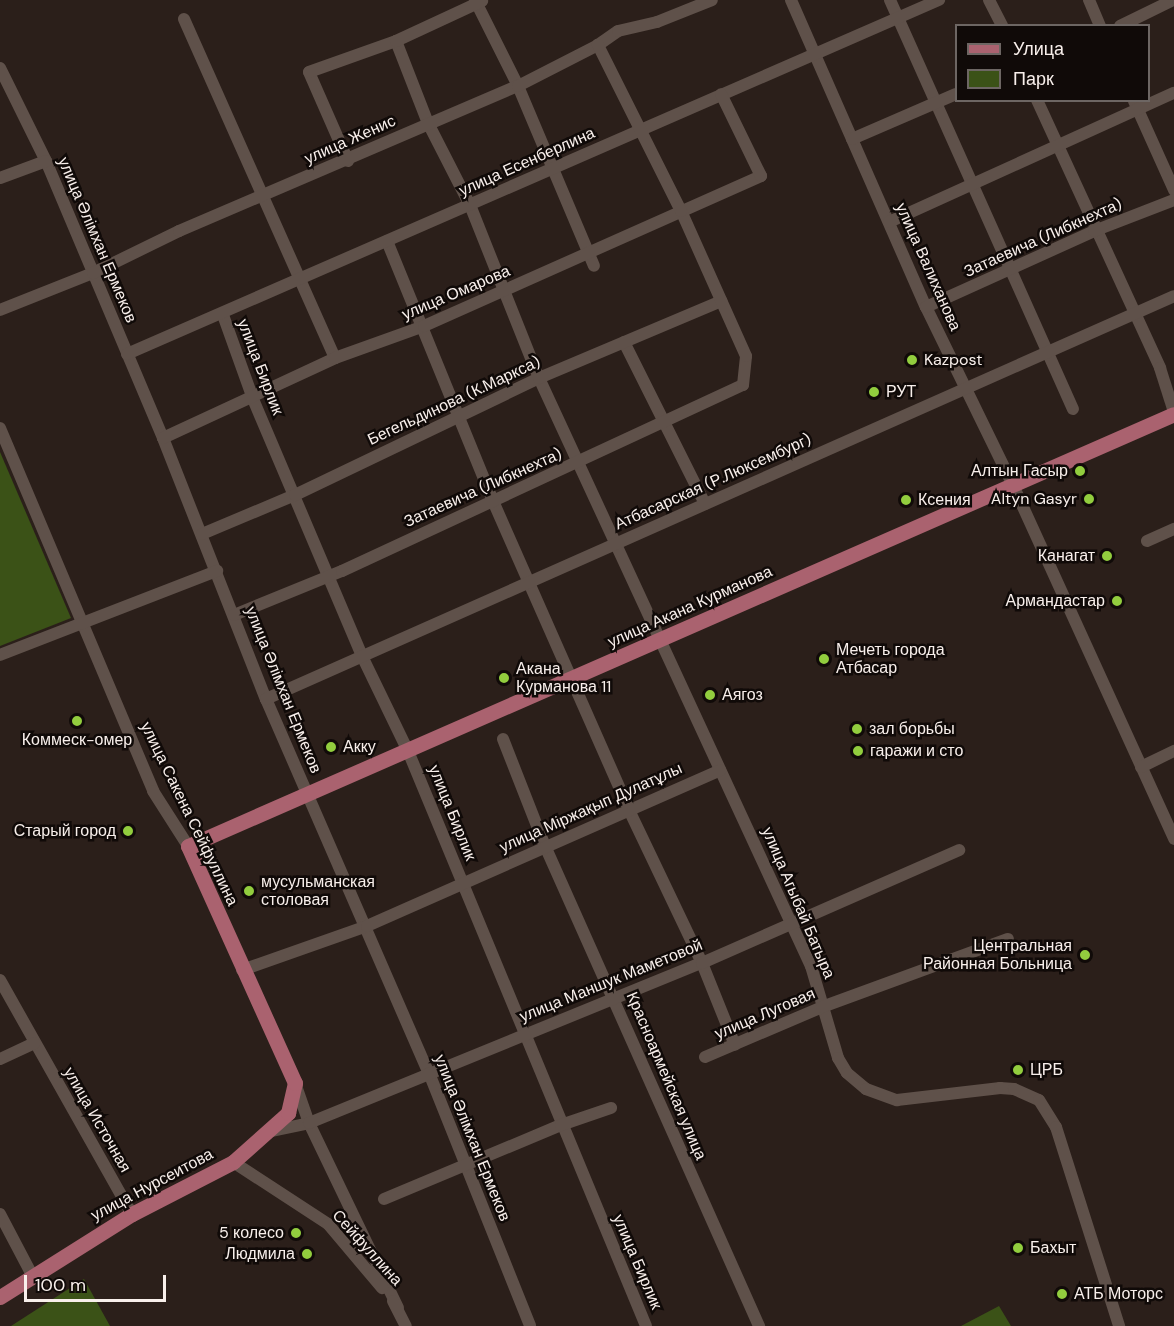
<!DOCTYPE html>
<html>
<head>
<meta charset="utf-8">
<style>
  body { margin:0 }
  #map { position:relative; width:1174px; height:1326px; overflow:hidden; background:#2b1f1a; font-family:"DM Sans",sans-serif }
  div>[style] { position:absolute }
  .green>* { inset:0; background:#3b5217 }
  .minor>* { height:12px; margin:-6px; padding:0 6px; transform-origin:6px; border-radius:6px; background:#5f514a }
  .major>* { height:15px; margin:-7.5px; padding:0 7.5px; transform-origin:7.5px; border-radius:7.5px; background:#aa626f }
  .dots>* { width:16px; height:16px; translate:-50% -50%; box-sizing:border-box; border:3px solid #100a08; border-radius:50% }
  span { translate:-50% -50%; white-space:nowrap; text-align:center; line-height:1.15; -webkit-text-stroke:5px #100a08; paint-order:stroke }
  .street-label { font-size:16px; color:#f8efeb }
  .poi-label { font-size:16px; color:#f8efeb }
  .left { translate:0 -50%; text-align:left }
  .right { translate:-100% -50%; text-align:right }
  .legend { position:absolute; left:955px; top:24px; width:195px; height:78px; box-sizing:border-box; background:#100a08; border:2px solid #6d6663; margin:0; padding:8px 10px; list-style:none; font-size:18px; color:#f8efeb }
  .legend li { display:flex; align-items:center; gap:12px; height:30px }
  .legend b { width:30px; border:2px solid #6d6663 }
  .scale { position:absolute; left:24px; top:1275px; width:142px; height:27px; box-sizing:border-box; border:3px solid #f8efeb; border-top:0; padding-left:8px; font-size:18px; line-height:21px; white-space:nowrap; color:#f8efeb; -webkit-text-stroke:4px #100a08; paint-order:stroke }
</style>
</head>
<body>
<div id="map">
  <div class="green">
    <div style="clip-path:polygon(0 452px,71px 618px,0 646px)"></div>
    <div style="clip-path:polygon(84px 1279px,110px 1326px,11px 1326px)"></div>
    <div style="clip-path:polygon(999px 1306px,1011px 1326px,961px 1326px)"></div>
  </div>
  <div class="minor">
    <div style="left:475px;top:0;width:96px;rotate:63.4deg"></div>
    <div style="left:518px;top:86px;width:195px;rotate:67.1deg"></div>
    <div style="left:791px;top:0;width:335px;rotate:66.3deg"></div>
    <div style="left:926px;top:307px;width:198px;rotate:64deg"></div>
    <div style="left:1013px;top:485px;width:389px;rotate:65.5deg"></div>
    <div style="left:890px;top:0;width:448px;rotate:65.9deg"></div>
    <div style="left:989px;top:0;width:29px;rotate:63deg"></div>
    <div style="left:1089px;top:0;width:28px;rotate:67deg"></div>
    <div style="left:184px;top:19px;width:371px;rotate:66deg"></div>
    <div style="left:1120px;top:26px;width:59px;rotate:-26.1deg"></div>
    <div style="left:396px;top:41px;width:88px;rotate:68.7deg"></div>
    <div style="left:428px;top:123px;width:92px;rotate:62.9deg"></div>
    <div style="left:470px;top:205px;width:186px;rotate:68.3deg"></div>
    <div style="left:539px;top:378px;width:648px;rotate:65.18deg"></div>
    <div style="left:811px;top:966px;width:96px;rotate:73.6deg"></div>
    <div style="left:838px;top:1058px;width:17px;rotate:59deg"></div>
    <div style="left:847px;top:1073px;width:25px;rotate:40deg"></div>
    <div style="left:866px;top:1089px;width:33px;rotate:20deg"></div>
    <div style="left:897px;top:1100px;width:104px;rotate:-6.6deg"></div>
    <div style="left:1000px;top:1088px;width:14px;rotate:4deg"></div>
    <div style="left:1014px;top:1089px;width:27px;rotate:24deg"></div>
    <div style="left:1039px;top:1100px;width:32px;rotate:58deg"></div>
    <div style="left:1056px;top:1127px;width:209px;rotate:72.4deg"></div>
    <div style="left:0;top:68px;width:104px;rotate:63.7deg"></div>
    <div style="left:46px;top:161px;width:301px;rotate:67.1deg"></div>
    <div style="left:163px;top:438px;width:281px;rotate:68.5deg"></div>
    <div style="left:266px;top:699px;width:408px;rotate:66.5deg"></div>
    <div style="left:429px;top:1073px;width:272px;rotate:68.2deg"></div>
    <div style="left:1037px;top:100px;width:295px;rotate:65.3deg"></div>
    <div style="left:1160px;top:368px;width:46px;rotate:72.3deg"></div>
    <div style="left:1134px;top:101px;width:98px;rotate:65.8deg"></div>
    <div style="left:852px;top:139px;width:113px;rotate:-23.4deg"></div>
    <div style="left:348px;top:161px;width:97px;rotate:-113.7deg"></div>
    <div style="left:309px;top:72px;width:92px;rotate:-19.6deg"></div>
    <div style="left:396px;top:41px;width:95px;rotate:-24.9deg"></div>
    <div style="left:0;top:178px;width:49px;rotate:-20.3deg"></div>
    <div style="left:889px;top:222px;width:313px;rotate:-24.4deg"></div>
    <div style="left:387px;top:241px;width:281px;rotate:67.8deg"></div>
    <div style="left:493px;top:501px;width:338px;rotate:66.2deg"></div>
    <div style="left:629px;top:810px;width:170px;rotate:64.5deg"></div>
    <div style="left:702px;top:963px;width:88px;rotate:68.1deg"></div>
    <div style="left:926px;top:307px;width:184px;rotate:-24.3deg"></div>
    <div style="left:1094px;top:231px;width:86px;rotate:-21.2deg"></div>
    <div style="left:0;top:310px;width:100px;rotate:-21.7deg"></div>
    <div style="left:93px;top:273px;width:96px;rotate:-26deg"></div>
    <div style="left:179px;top:231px;width:369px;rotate:-23.2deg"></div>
    <div style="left:518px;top:86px;width:90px;rotate:-27.1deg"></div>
    <div style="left:598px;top:45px;width:24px;rotate:-35deg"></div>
    <div style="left:618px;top:31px;width:40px;rotate:-13deg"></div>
    <div style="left:657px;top:22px;width:59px;rotate:-21.8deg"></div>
    <div style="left:223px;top:315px;width:89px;rotate:70.3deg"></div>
    <div style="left:253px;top:399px;width:279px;rotate:67deg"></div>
    <div style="left:362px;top:656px;width:106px;rotate:64.2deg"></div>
    <div style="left:408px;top:751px;width:622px;rotate:67.51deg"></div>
    <div style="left:624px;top:342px;width:181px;rotate:63.4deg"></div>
    <div style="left:127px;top:354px;width:886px;rotate:-23.56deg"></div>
    <div style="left:0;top:428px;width:394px;rotate:67.1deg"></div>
    <div style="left:153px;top:791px;width:65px;rotate:57.5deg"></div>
    <div style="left:163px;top:438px;width:190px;rotate:-24.9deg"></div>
    <div style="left:335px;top:358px;width:95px;rotate:-19.8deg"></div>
    <div style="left:424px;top:326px;width:369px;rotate:-24deg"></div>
    <div style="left:761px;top:176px;width:91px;rotate:-116deg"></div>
    <div style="left:202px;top:534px;width:101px;rotate:-22.8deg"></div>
    <div style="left:295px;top:495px;width:271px;rotate:-25.6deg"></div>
    <div style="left:539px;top:378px;width:198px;rotate:-22.9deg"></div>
    <div style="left:1147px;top:541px;width:30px;rotate:-24deg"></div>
    <div style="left:234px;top:615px;width:117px;rotate:-22.2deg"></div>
    <div style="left:342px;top:571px;width:442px;rotate:-24.9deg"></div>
    <div style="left:743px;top:385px;width:29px;rotate:-84deg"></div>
    <div style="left:746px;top:356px;width:159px;rotate:-114.1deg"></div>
    <div style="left:681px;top:211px;width:186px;rotate:-116.6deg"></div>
    <div style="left:0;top:655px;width:233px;rotate:-21.2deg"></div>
    <div style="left:266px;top:699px;width:993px;rotate:-23.93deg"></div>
    <div style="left:503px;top:739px;width:115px;rotate:68.6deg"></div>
    <div style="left:545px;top:846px;width:526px;rotate:65.97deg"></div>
    <div style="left:1141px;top:767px;width:37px;rotate:-26deg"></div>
    <div style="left:242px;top:970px;width:133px;rotate:-19.4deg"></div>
    <div style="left:367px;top:926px;width:386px;rotate:-23.8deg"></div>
    <div style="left:0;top:980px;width:269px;rotate:60.6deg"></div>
    <div style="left:705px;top:1057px;width:127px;rotate:-23.1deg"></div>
    <div style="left:822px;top:1007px;width:198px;rotate:-20.1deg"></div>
    <div style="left:0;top:1059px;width:38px;rotate:-25deg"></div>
    <div style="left:295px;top:1083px;width:42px;rotate:70.7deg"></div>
    <div style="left:309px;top:1123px;width:205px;rotate:64.3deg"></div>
    <div style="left:272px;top:1131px;width:38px;rotate:-12deg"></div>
    <div style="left:309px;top:1123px;width:424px;rotate:-22.2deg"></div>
    <div style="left:702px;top:963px;width:281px;rotate:-23.7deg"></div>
    <div style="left:233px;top:1162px;width:113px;rotate:33.1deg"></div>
    <div style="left:328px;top:1224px;width:84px;rotate:49.8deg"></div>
    <div style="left:384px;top:1199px;width:192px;rotate:-22.7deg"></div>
    <div style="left:561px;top:1125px;width:53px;rotate:-18.8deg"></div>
    <div style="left:0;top:1214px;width:69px;rotate:62.3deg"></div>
    <div style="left:393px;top:1301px;width:28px;rotate:63deg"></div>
  </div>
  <div class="major">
    <div style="left:0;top:1297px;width:156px;rotate:-32.2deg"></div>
    <div style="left:132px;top:1214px;width:114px;rotate:-27.2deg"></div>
    <div style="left:233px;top:1162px;width:74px;rotate:-41.7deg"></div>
    <div style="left:288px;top:1113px;width:31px;rotate:-77deg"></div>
    <div style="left:295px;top:1083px;width:260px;rotate:-114.3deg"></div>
    <div style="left:188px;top:846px;width:1076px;rotate:-23.66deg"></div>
  </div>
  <div class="dots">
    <div style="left:912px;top:360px;background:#92cd3e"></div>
    <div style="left:874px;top:392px;background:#92cd3e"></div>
    <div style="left:1080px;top:471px;background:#92cd3e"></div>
    <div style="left:1089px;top:499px;background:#92cd3e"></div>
    <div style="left:906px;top:500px;background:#92cd3e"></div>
    <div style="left:1107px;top:556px;background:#92cd3e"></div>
    <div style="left:1117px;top:601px;background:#92cd3e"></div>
    <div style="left:824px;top:659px;background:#92cd3e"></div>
    <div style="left:504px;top:678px;background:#92cd3e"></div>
    <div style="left:710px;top:695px;background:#92cd3e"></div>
    <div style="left:77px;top:721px;background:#92cd3e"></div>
    <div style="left:857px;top:729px;background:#92cd3e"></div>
    <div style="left:331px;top:747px;background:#92cd3e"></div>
    <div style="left:858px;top:751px;background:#92cd3e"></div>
    <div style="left:128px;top:831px;background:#92cd3e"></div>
    <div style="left:249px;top:891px;background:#92cd3e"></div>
    <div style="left:1085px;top:955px;background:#92cd3e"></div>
    <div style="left:1018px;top:1070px;background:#92cd3e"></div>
    <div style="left:296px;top:1233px;background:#92cd3e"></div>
    <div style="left:1018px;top:1248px;background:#92cd3e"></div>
    <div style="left:307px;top:1254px;background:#92cd3e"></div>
    <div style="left:1062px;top:1294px;background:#92cd3e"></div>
  </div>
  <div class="street-label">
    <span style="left:350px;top:140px;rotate:-24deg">улица Женис</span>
    <span style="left:527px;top:162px;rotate:-24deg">улица Есенберлина</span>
    <span style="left:1043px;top:238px;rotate:-24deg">Затаевича (Либкнехта)</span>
    <span style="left:97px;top:240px;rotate:67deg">улица Әлімхан Ермеков</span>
    <span style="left:928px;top:267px;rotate:66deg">улица Валиханова</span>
    <span style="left:456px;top:293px;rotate:-23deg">улица Омарова</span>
    <span style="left:260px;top:367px;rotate:69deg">улица Бирлик</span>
    <span style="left:454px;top:401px;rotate:-25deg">Бегельдинова (К.Маркса)</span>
    <span style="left:713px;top:482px;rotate:-24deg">Атбасарская (Р.Люксембург)</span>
    <span style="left:483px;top:488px;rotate:-24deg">Затаевича (Либкнехта)</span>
    <span style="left:690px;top:607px;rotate:-24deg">улица Акана Курманова</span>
    <span style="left:283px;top:690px;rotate:68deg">улица Әлімхан Ермеков</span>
    <span style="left:591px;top:808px;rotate:-24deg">улица Міржақып Дулатұлы</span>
    <span style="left:452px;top:813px;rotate:68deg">улица Бирлик</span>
    <span style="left:189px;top:814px;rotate:64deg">улица Сакена Сейфуллина</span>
    <span style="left:798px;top:903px;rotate:67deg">улица Агыбай Батыра</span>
    <span style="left:611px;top:981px;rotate:-22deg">улица Маншук Маметовой</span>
    <span style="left:765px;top:1014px;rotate:-23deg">улица Луговая</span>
    <span style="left:666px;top:1076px;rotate:67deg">Красноармейская улица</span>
    <span style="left:97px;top:1120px;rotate:60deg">улица Источная</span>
    <span style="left:472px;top:1138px;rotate:68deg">улица Әлімхан Ермеков</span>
    <span style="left:152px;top:1185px;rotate:-28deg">улица Нурсеитова</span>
    <span style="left:367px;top:1248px;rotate:48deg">Сейфуллина</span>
    <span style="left:637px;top:1262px;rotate:67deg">улица Бирлик</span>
  </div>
  <div class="poi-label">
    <span class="left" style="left:924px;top:360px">Kazpost</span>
    <span class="left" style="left:886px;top:392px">РУТ</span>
    <span class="right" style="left:1068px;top:471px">Алтын Гасыр</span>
    <span class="right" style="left:1077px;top:499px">Altyn Gasyr</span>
    <span class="left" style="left:918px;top:500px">Ксения</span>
    <span class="right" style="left:1095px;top:556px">Канагат</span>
    <span class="right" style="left:1105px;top:601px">Армандастар</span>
    <span class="left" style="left:836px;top:659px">Мечеть города<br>Атбасар</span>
    <span class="left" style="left:516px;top:678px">Акана<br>Курманова 11</span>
    <span class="left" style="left:722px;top:695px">Аягоз</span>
    <span class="left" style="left:869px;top:729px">зал борьбы</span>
    <span style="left:77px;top:740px">Коммеск-омер</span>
    <span class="left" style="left:343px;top:747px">Акку</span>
    <span class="left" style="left:870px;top:751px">гаражи и сто</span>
    <span class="right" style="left:116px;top:831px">Старый город</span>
    <span class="left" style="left:261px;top:891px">мусульманская<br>столовая</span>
    <span class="right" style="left:1072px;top:955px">Центральная<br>Районная Больница</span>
    <span class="left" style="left:1030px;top:1070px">ЦРБ</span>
    <span class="right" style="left:284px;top:1233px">5 колесо</span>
    <span class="left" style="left:1030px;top:1248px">Бахыт</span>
    <span class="right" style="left:295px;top:1254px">Людмила</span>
    <span class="left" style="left:1074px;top:1294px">АТБ Моторс</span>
  </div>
  <ul class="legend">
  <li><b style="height:8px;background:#aa626f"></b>Улица</li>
  <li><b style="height:16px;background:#3b5217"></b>Парк</li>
  </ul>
  <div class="scale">100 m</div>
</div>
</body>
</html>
